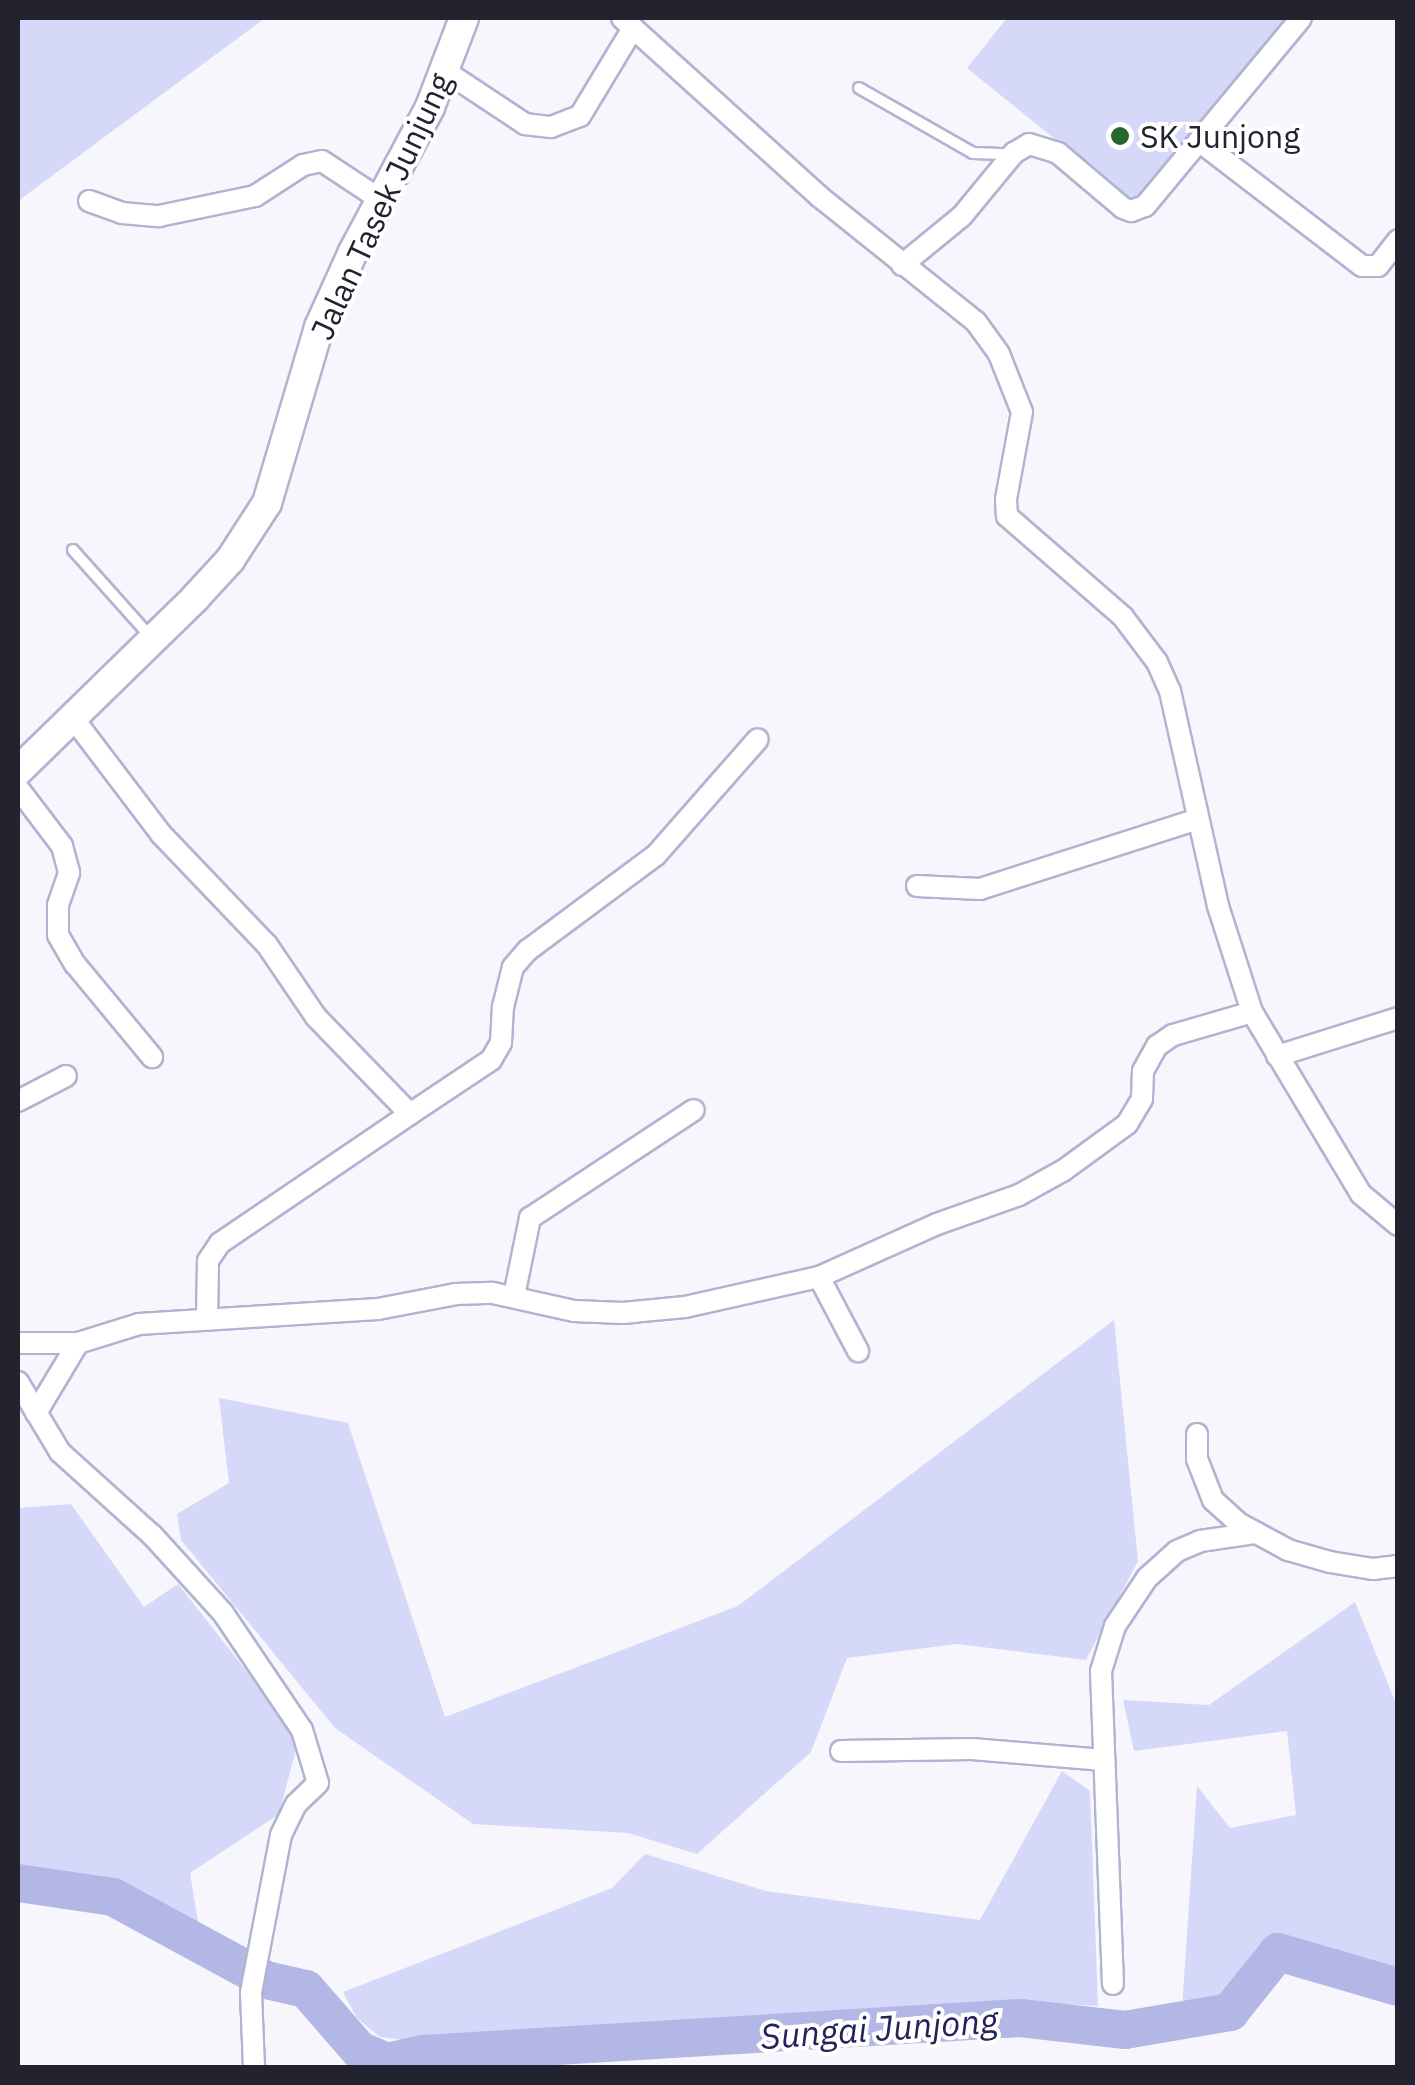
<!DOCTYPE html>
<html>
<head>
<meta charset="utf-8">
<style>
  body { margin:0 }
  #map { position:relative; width:1415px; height:2085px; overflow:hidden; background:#f6f6fc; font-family:"IBM Plex Sans",sans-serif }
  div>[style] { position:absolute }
  .green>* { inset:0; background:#d5d8f9 }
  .river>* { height:38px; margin:-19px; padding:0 19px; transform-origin:19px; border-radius:19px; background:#b3b7e5 }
  .roads { filter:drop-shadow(2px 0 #b1b4d1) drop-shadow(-2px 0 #b1b4d1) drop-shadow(0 2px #b1b4d1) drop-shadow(0 -2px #b1b4d1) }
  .lane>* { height:10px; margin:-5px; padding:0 5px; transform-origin:5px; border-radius:5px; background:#fff }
  .street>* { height:20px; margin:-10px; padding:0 10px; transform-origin:10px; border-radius:10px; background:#fff }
  .secondary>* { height:28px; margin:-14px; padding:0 14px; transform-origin:14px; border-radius:14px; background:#fff }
  .dots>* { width:28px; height:28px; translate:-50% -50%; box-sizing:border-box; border:5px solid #fff; border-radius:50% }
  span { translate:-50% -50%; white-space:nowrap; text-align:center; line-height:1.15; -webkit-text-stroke:8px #fff; paint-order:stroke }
  .poi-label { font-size:32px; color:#22232e }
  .left { translate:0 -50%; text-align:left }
  .street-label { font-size:32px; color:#22232e }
  .water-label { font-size:35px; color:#242258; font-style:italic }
  .frame { position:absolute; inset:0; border:20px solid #22232e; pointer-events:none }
</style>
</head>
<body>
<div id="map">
  <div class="green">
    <div style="clip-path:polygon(18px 18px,265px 18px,18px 201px)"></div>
    <div style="clip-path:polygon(1007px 18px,1285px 18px,1134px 203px,967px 68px)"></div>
    <div style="clip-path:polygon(1114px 1320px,1138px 1561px,1086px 1660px,957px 1644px,847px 1658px,811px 1752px,697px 1854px,628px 1833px,473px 1824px,335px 1728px,181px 1540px,177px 1514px,229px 1483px,219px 1398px,348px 1423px,445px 1717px,738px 1606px)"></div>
    <div style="clip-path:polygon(71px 1504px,144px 1607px,178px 1584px,299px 1738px,279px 1814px,190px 1873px,199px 1927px,124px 1889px,18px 1866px,18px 1508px)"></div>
    <div style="clip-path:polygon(1355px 1602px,1397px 1706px,1397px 1976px,1274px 1938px,1222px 2001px,1182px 2008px,1197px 1786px,1230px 1828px,1296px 1815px,1287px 1731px,1134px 1751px,1123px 1700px,1209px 1705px)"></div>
    <div style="clip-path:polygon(1062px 1771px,1090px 1791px,1098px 2006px,1005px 2001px,435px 2044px,380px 2037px,357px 2018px,343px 1992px,612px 1888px,645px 1854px,766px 1891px,980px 1920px)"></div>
  </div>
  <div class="river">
    <div style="left:18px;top:1883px;width:96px;rotate:8.4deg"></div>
    <div style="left:113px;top:1897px;width:174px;rotate:28.5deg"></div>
    <div style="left:266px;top:1980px;width:41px;rotate:12.7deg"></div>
    <div style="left:306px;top:1989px;width:81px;rotate:49deg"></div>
    <div style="left:359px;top:2050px;width:30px;rotate:23deg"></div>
    <div style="left:387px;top:2062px;width:37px;rotate:-13deg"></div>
    <div style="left:423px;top:2054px;width:598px;rotate:-3.45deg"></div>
    <div style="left:1020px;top:2018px;width:106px;rotate:6.5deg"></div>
    <div style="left:1125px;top:2030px;width:107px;rotate:-9.7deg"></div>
    <div style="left:1230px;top:2012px;width:77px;rotate:-51.3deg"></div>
    <div style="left:1278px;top:1952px;width:125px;rotate:16.3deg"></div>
  </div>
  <div class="roads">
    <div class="lane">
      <div style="left:859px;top:88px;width:131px;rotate:29.7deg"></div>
      <div style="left:973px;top:153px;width:37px;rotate:2deg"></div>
      <div style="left:73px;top:550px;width:115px;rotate:48.2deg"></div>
    </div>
    <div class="street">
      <div style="left:622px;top:18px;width:267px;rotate:42.1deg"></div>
      <div style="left:820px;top:197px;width:200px;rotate:38.7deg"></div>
      <div style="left:976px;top:322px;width:39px;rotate:54deg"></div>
      <div style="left:999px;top:354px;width:62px;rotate:68.4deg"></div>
      <div style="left:1022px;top:412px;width:88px;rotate:100.4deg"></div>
      <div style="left:1006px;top:499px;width:17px;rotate:87deg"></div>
      <div style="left:1007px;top:516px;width:154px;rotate:41deg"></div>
      <div style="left:1123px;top:617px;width:56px;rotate:52.9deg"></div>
      <div style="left:1157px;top:662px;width:32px;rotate:66deg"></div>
      <div style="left:1170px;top:691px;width:220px;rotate:77.4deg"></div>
      <div style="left:1218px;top:906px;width:111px;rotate:72.2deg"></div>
      <div style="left:1252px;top:1012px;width:212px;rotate:59.1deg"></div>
      <div style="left:1361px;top:1194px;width:48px;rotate:40deg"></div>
      <div style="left:445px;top:71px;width:96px;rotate:33.5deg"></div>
      <div style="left:525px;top:124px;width:26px;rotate:7deg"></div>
      <div style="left:551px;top:127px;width:31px;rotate:-21deg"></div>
      <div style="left:580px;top:116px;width:103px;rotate:-58.9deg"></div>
      <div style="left:1199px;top:141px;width:205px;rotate:37.5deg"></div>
      <div style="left:1362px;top:266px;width:16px"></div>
      <div style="left:1378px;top:266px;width:33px;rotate:-52deg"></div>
      <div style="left:89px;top:201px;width:35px;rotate:20deg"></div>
      <div style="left:122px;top:213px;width:37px;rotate:5deg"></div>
      <div style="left:159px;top:216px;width:98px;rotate:-11.8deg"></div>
      <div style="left:255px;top:196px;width:57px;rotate:-32.9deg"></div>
      <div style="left:303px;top:165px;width:19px;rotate:-12deg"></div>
      <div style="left:322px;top:161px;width:71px;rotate:33.5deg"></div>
      <div style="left:902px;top:265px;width:77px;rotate:-39.2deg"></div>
      <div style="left:962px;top:216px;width:82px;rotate:-50.5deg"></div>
      <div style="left:1014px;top:153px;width:17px;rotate:-31deg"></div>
      <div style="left:1029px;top:144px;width:30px;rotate:17deg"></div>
      <div style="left:1058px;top:153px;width:85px;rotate:40.2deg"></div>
      <div style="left:1123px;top:208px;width:9px;rotate:21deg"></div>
      <div style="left:1131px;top:211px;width:15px;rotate:-20deg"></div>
      <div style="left:1145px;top:206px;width:244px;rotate:-50.3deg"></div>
      <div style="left:73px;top:718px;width:146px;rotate:52.8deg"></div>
      <div style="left:161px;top:834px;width:153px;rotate:46.3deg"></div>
      <div style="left:267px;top:945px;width:87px;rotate:55.8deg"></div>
      <div style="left:316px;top:1017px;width:135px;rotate:45.9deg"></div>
      <div style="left:410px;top:1114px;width:230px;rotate:145.8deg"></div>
      <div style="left:220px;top:1243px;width:22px;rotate:124deg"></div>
      <div style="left:208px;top:1261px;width:57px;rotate:91deg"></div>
      <div style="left:18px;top:788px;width:73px;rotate:52.8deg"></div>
      <div style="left:62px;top:846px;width:28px;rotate:75deg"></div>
      <div style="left:69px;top:873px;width:34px;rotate:109deg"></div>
      <div style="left:58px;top:905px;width:30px;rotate:90deg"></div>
      <div style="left:58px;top:935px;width:34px;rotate:60deg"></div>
      <div style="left:75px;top:964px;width:121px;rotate:50.4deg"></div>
      <div style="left:917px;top:886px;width:63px;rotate:2.7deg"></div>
      <div style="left:980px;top:889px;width:229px;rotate:-17.8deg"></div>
      <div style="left:1277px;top:1056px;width:127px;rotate:-17.4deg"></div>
      <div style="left:18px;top:1101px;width:54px;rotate:-27.5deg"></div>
      <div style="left:410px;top:1114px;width:97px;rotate:-33.7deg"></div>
      <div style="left:491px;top:1060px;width:20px;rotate:-60deg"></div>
      <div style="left:501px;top:1043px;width:36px;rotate:-87deg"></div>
      <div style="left:503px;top:1007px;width:41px;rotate:-76deg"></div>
      <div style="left:513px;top:967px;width:23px;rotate:-49deg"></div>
      <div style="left:528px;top:950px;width:159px;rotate:-36.6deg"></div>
      <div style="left:656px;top:855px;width:154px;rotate:-48.7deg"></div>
      <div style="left:819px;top:1277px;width:84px;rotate:62.2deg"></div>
      <div style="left:514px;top:1296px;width:80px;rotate:-78.4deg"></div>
      <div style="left:530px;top:1218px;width:196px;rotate:-33.4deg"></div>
      <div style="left:18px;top:1343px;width:60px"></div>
      <div style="left:18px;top:1382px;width:82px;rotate:59deg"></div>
      <div style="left:60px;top:1452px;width:124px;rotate:42.1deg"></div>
      <div style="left:152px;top:1535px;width:105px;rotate:47.7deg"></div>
      <div style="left:223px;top:1613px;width:141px;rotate:56deg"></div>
      <div style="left:302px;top:1730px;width:55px;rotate:73.2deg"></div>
      <div style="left:318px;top:1783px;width:30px;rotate:136deg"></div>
      <div style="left:296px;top:1804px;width:34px;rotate:116deg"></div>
      <div style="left:281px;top:1835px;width:161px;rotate:100.8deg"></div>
      <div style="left:251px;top:1993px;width:75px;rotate:87.7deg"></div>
      <div style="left:36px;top:1413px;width:82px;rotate:-59deg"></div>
      <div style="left:78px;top:1343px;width:64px;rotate:-17.3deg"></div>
      <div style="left:139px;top:1324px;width:239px;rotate:-3.6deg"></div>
      <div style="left:378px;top:1309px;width:79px;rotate:-10.9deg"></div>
      <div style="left:456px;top:1294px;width:37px;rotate:-2deg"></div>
      <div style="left:493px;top:1293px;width:83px;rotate:12.5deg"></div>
      <div style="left:574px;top:1311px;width:49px;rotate:2.3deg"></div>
      <div style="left:623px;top:1313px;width:62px;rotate:-5.5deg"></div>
      <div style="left:685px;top:1307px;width:137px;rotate:-12.6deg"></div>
      <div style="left:819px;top:1277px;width:129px;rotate:-24.2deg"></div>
      <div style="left:937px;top:1224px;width:87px;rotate:-19.5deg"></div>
      <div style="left:1019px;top:1195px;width:51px;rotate:-29.1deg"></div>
      <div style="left:1064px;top:1170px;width:78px;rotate:-36.1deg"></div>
      <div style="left:1127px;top:1124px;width:29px;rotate:-59deg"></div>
      <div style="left:1142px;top:1099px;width:28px;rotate:-88deg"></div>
      <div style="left:1143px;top:1071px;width:29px;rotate:-61deg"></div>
      <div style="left:1157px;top:1046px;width:19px;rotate:-35deg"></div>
      <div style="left:1173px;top:1035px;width:82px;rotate:-16.2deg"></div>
      <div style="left:1197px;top:1434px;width:25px;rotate:90deg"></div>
      <div style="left:1197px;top:1459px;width:44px;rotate:68.7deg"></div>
      <div style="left:1213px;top:1500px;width:36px;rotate:42deg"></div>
      <div style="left:1240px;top:1524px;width:55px;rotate:28.4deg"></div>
      <div style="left:1288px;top:1550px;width:44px;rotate:15.9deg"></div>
      <div style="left:1330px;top:1562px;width:44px;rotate:9.2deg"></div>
      <div style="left:1373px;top:1569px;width:25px;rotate:-7deg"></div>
      <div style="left:841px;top:1751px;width:131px;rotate:-0.9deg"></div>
      <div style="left:972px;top:1749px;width:132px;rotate:4.8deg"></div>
      <div style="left:1113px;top:1984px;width:313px;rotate:-92.2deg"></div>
      <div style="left:1101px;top:1671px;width:47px;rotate:-72.7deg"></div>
      <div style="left:1115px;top:1626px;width:58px;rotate:-56.3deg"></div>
      <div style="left:1147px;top:1578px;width:40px;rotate:-42deg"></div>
      <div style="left:1177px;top:1551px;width:25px;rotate:-23deg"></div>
      <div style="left:1200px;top:1541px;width:57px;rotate:-8.1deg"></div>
    </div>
    <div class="secondary">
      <div style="left:18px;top:771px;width:248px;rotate:-44.3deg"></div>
      <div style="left:195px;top:598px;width:52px;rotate:-47.4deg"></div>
      <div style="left:230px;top:560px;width:68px;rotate:-57deg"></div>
      <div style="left:267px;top:503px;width:184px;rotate:-73.5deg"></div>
      <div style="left:319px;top:327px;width:82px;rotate:-65.6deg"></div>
      <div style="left:353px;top:252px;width:164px;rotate:-62deg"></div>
      <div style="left:430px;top:107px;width:95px;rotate:-69.1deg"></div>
    </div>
  </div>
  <div class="dots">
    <div style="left:1120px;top:136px;background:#266630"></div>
  </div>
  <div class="poi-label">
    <span class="left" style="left:1140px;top:136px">SK Junjong</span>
  </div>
  <div class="street-label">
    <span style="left:381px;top:206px;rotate:-65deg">Jalan Tasek Junjung</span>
  </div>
  <div class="water-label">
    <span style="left:879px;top:2028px;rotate:-4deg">Sungai Junjong</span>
  </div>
  <div class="frame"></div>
</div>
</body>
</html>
